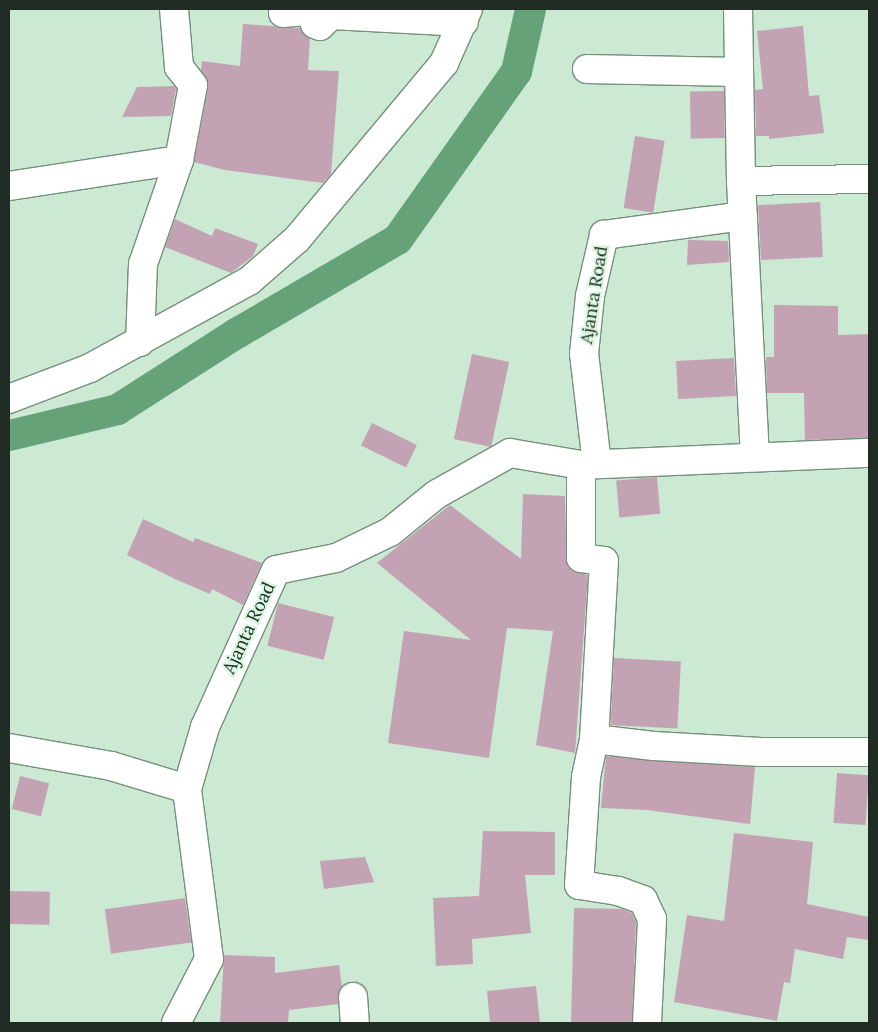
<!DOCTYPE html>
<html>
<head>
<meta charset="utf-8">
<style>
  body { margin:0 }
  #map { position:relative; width:878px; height:1032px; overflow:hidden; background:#cce9d3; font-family:Lora,serif }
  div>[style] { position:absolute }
  .canal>* { height:31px; margin:-15.5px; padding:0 15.5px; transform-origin:15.5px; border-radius:15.5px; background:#66a278 }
  .building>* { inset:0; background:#c3a3b3; transform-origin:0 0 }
  .roads { filter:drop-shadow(1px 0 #75907c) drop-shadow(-1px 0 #75907c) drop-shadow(0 1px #75907c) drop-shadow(0 -1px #75907c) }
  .minor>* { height:28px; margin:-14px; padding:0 14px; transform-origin:14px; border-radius:14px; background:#fff }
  span { translate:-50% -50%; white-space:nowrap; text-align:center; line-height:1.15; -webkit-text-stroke:4.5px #d9f6e0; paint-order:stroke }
  .street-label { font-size:18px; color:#212c24 }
  .frame { position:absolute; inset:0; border:10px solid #212c24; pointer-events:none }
</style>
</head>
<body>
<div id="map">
  <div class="canal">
    <div style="left:9px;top:435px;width:111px;rotate:-13.5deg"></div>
    <div style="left:117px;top:409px;width:141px;rotate:-32.6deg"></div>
    <div style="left:236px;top:333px;width:186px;rotate:-30.3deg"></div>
    <div style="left:397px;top:239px;width:206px;rotate:-54.7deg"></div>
    <div style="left:516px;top:71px;width:64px;rotate:-77.3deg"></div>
  </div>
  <div class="building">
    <div style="clip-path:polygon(243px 24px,300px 28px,310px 39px,308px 70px,339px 71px,331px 174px,323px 183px,225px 170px,194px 162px,208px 88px,201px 70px,202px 61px,240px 66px)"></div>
    <div style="clip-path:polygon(803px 26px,809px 96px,819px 95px,824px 133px,769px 139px,769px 136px,756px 136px,755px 90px,763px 89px,757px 31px)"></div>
    <div style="clip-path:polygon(174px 86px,176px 89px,171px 116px,122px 117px,137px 87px)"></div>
    <div style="left:724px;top:91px;width:47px;height:34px;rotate:89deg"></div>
    <div style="left:635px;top:136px;width:30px;height:73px;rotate:9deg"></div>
    <div style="left:820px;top:202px;width:55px;height:62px;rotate:87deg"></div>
    <div style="clip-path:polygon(175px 219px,212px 236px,215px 228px,258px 244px,253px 256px,231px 273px,165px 247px)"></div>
    <div style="clip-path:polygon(688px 240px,728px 241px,729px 262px,687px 265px)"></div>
    <div style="clip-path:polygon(774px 305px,838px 306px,838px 335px,869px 334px,869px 438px,805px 440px,804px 393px,767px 393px,766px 357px,774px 357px)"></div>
    <div style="left:472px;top:354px;width:38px;height:87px;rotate:12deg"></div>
    <div style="left:734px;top:358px;width:38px;height:58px;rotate:87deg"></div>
    <div style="left:372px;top:423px;width:50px;height:25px;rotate:26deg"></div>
    <div style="left:657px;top:477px;width:37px;height:41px;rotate:85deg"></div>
    <div style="clip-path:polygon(523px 494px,565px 496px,567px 565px,572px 571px,588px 575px,575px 753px,536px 745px,553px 631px,507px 628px,489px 758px,388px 743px,404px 631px,471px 640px,377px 563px,450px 505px,521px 559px)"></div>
    <div style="clip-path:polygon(143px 519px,193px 542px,195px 538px,262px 563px,243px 605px,212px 589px,210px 594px,177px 580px,127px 555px)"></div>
    <div style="left:278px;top:603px;width:58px;height:44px;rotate:14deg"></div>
    <div style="left:614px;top:658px;width:67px;height:67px;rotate:3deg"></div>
    <div style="clip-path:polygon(606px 756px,755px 767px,750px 824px,647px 810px,601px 808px)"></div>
    <div style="left:837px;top:773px;width:32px;height:50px;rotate:4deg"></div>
    <div style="left:20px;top:776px;width:30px;height:34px;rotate:14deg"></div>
    <div style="clip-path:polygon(483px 831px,555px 832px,555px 875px,525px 875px,531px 933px,472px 939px,473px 964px,436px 966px,433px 898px,479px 896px)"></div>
    <div style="clip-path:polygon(734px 833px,813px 842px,807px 904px,869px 917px,869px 940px,847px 937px,843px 959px,795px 949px,790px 983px,784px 982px,777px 1021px,674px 1002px,687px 915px,724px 921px)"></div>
    <div style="clip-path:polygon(365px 857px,374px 882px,324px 889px,320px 861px)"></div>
    <div style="left:9px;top:891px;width:41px;height:33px;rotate:1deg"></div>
    <div style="left:185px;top:898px;width:45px;height:81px;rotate:82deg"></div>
    <div style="clip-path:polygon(574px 908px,622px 909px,632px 913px,636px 922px,632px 1023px,571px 1023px)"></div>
    <div style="clip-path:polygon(224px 955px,275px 957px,275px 973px,339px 965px,342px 987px,338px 1004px,289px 1010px,288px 1023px,220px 1023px)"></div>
    <div style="clip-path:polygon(536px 986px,540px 1023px,490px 1023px,487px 991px)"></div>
  </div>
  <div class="roads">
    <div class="minor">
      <div style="left:738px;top:9px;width:172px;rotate:89deg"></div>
      <div style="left:741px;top:181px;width:276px;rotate:87.1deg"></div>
      <div style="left:283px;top:13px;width:23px;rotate:-5deg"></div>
      <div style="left:306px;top:11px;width:6px;rotate:18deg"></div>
      <div style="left:312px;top:13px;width:11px;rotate:75deg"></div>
      <div style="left:315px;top:24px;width:5px;rotate:22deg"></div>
      <div style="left:320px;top:26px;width:16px;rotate:-45deg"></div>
      <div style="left:331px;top:15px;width:133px;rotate:3deg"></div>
      <div style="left:587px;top:69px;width:150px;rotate:1.1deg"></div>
      <div style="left:741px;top:181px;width:128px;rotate:-0.9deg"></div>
      <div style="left:9px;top:186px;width:172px;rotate:-8.7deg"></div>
      <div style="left:140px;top:342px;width:78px;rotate:-87.8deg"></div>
      <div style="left:143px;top:264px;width:110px;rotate:-70.9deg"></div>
      <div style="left:179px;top:160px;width:76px;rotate:-79.4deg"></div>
      <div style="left:193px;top:85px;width:23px;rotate:-128deg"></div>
      <div style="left:179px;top:67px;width:58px;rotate:-94.9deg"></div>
      <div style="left:9px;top:399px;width:87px;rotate:-20.9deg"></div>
      <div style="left:90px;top:368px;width:181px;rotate:-28.7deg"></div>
      <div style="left:249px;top:281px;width:64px;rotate:-41.2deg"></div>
      <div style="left:297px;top:239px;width:229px;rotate:-50.1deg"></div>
      <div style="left:444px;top:63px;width:59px;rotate:-66deg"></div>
      <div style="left:597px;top:464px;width:111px;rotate:-96.7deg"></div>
      <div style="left:584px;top:354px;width:58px;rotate:-84.1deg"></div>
      <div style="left:590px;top:296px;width:63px;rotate:-77.1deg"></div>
      <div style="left:604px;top:235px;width:140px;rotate:-7.8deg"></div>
      <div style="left:581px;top:465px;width:93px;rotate:90deg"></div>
      <div style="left:581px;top:558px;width:23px;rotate:7deg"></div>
      <div style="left:604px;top:561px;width:178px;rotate:93.2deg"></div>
      <div style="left:9px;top:748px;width:104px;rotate:10deg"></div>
      <div style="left:111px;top:766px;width:79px;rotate:16.8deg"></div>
      <div style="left:353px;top:997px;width:26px;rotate:86deg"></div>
      <div style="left:176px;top:1023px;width:72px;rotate:-62.7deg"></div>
      <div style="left:209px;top:959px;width:171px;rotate:-97.4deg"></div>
      <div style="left:187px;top:789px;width:65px;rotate:-73.8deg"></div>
      <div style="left:205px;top:727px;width:172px;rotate:-65.7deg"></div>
      <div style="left:276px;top:570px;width:61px;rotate:-11.3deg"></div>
      <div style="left:336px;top:558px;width:60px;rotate:-25.7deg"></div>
      <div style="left:390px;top:532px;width:60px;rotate:-39deg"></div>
      <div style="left:437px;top:494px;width:84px;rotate:-29.3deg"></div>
      <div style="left:510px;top:453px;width:72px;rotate:9.6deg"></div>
      <div style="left:581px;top:465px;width:288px;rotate:-2.4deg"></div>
      <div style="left:647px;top:1023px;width:104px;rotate:-87.2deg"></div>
      <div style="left:652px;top:919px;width:21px;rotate:-115deg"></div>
      <div style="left:643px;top:900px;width:27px;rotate:-160deg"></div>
      <div style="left:618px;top:891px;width:39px;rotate:-171deg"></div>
      <div style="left:579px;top:885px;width:108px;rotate:-86.3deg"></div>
      <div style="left:586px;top:777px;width:39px;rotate:-78deg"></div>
      <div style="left:594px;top:739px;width:60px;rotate:6.7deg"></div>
      <div style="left:654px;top:746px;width:107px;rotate:3.2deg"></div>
      <div style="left:761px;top:752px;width:108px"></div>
    </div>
  </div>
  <div class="street-label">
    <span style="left:594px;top:295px;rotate:-81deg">Ajanta Road</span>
    <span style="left:249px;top:628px;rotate:-65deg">Ajanta Road</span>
  </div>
  <div class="frame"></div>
</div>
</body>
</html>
